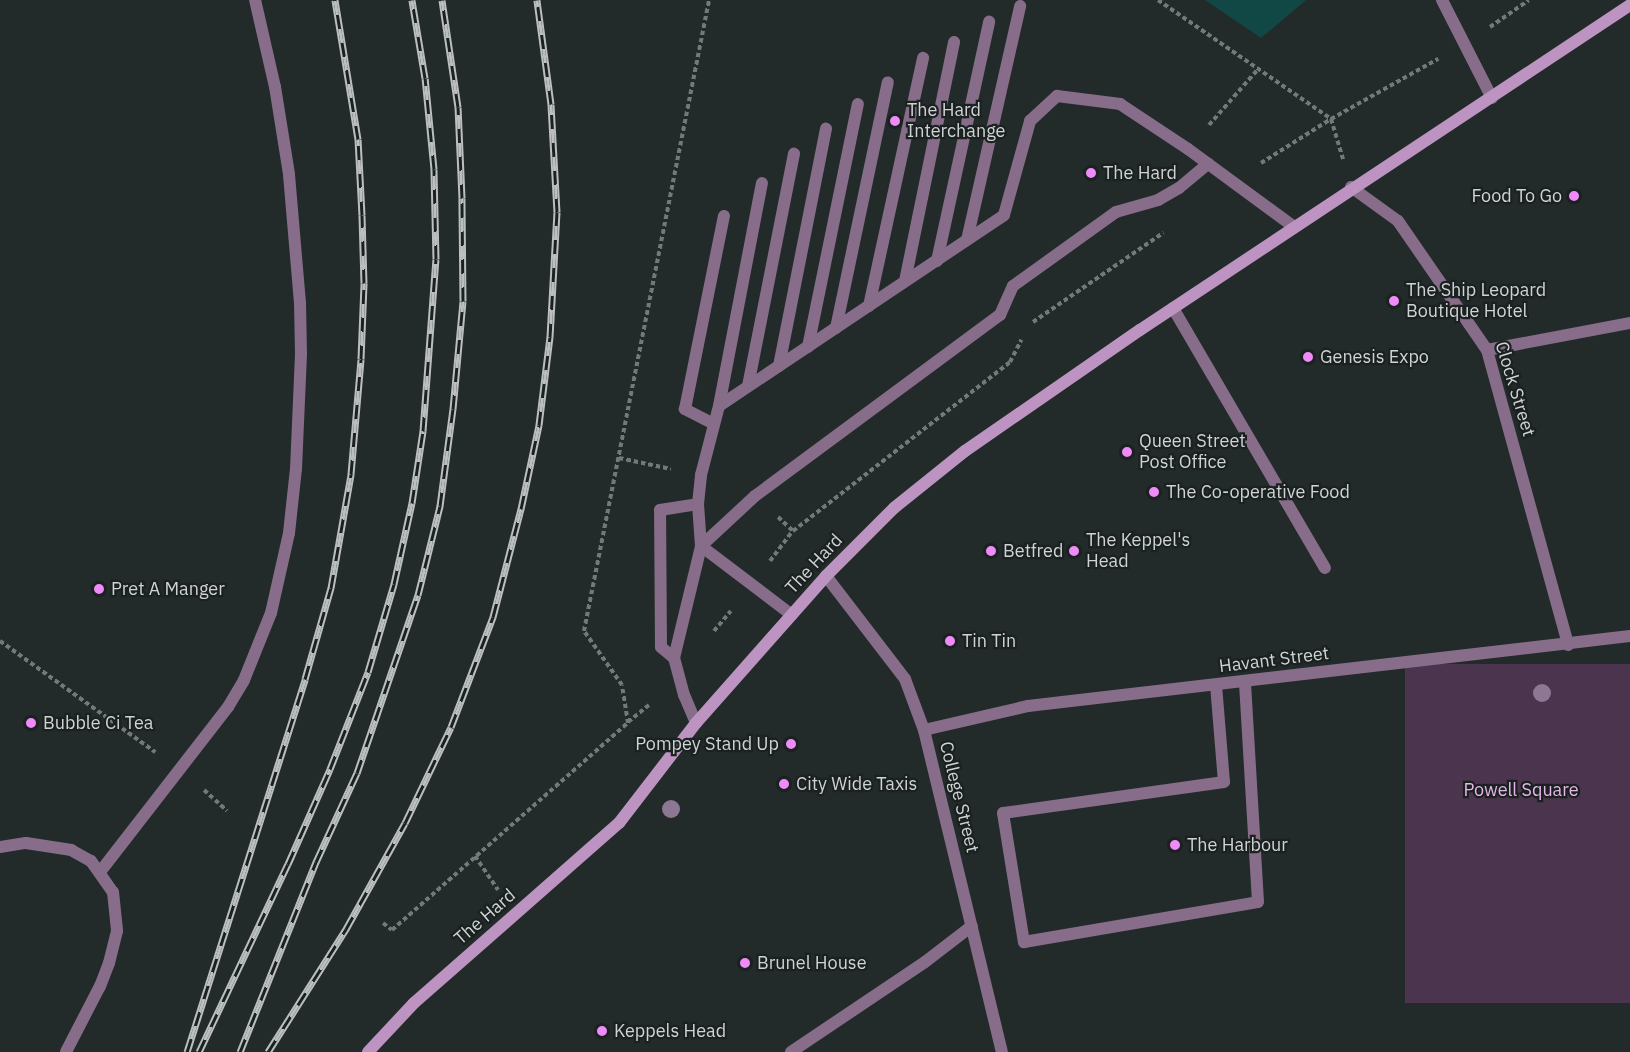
<!DOCTYPE html>
<html>
<head>
<meta charset="utf-8">
<style>
  body { margin:0 }
  #map { position:relative; width:1630px; height:1052px; overflow:hidden; background:#232a2a; font-family:"IBM Plex Sans",sans-serif }
  div>[style] { position:absolute }
  .green>* { inset:0; background:#4b344d; transform-origin:0 0 }
  .water>* { inset:0; background:#114846 }
  .pier>* { inset:0; background:#232a2a }
  .path>* { height:4px; margin-top:-2px; transform-origin:0; background:repeating-linear-gradient(90deg,#737979 0 4.5px,transparent 0 7.5px) }
  .service>* { height:12px; margin:-6px; padding:0 6px; transform-origin:6px; border-radius:6px; background:#876d89 }
  .minor>* { height:12px; margin:-6px; padding:0 6px; transform-origin:6px; border-radius:6px; background:#876d89 }
  .secondary>* { height:12px; margin:-6px; padding:0 6px; transform-origin:6px; border-radius:6px; background:#bd94c1 }
  .rail>* { height:7px; margin-top:-3.5px; transform-origin:0; background:repeating-linear-gradient(90deg,#1a2120 0 14px,#bbbfbf 0 28px); box-sizing:border-box; border-block:2px solid #bbbfbf }
  .trees>* { width:18px; height:18px; margin:-9px; border-radius:50%; background:#8e7792 }
  .dots>* { width:16px; height:16px; translate:-50% -50%; box-sizing:border-box; border:3px solid #1a2120; border-radius:50% }
  span { translate:-50% -50%; white-space:nowrap; text-align:center; line-height:1.15; -webkit-text-stroke:4.5px #1a2120; paint-order:stroke }
  .poi-label { font-size:18px; color:#cfd3d3 }
  .left { translate:0 -50%; text-align:left }
  .right { translate:-100% -50%; text-align:right }
  .street-label { font-size:18px; color:#cfd3d3 }
  .park-label { font-size:18px; color:#e5b6e8 }
</style>
</head>
<body>
<div id="map">
  <div class="green">
    <div style="left:1630px;top:664px;width:339px;height:225px;rotate:90deg"></div>
  </div>
  <div class="water">
    <div style="clip-path:polygon(1205px 0,1306px 0,1261px 38px)"></div>
  </div>
  <div class="pier">
    <div style="clip-path:polygon(291px 0,669px 0,648px 120px,601px 337px,499px 637px,302px 585px,334px 396px,337px 281px,326px 165px,332px 164px,316px 71px,307px 72px)"></div>
  </div>
  <div class="path">
    <div style="left:1158px;top:0;width:210px;rotate:34.5deg"></div>
    <div style="left:1331px;top:119px;width:42px;rotate:73.3deg"></div>
    <div style="left:1490px;top:27px;width:47px;rotate:-34.7deg"></div>
    <div style="left:1209px;top:125px;width:76px;rotate:-48.7deg"></div>
    <div style="left:1261px;top:163px;width:83px;rotate:-32.2deg"></div>
    <div style="left:1331px;top:119px;width:123px;rotate:-29.3deg"></div>
    <div style="left:1033px;top:322px;width:158px;rotate:-34.4deg"></div>
    <div style="left:619px;top:458px;width:53px;rotate:11.9deg"></div>
    <div style="left:778px;top:517px;width:21px;rotate:43deg"></div>
    <div style="left:770px;top:561px;width:38px;rotate:-53deg"></div>
    <div style="left:793px;top:531px;width:275px;rotate:-37.9deg"></div>
    <div style="left:1010px;top:362px;width:25px;rotate:-63deg"></div>
    <div style="left:714px;top:631px;width:26px;rotate:-50deg"></div>
    <div style="left:0;top:641px;width:191px;rotate:35.6deg"></div>
    <div style="left:628px;top:722px;width:27px;rotate:-39deg"></div>
    <div style="left:204px;top:790px;width:31px;rotate:42deg"></div>
    <div style="left:475px;top:856px;width:41px;rotate:55.9deg"></div>
    <div style="left:383px;top:923px;width:11px;rotate:38deg"></div>
    <div style="left:392px;top:930px;width:314px;rotate:-41.3deg"></div>
    <div style="left:628px;top:723px;width:38px;rotate:-99deg"></div>
    <div style="left:622px;top:685px;width:66px;rotate:-125.1deg"></div>
    <div style="left:584px;top:631px;width:643px;rotate:-78.79deg"></div>
  </div>
  <div class="service">
    <div style="left:1442px;top:0;width:110px;rotate:63deg"></div>
    <div style="left:967px;top:240px;width:240px;rotate:-77.2deg"></div>
    <div style="left:937px;top:261px;width:245px;rotate:-77.7deg"></div>
    <div style="left:905px;top:281px;width:244px;rotate:-78.4deg"></div>
    <div style="left:869px;top:306px;width:254px;rotate:-77.7deg"></div>
    <div style="left:1173px;top:308px;width:301px;rotate:59.7deg"></div>
    <div style="left:836px;top:328px;width:251px;rotate:-78.1deg"></div>
    <div style="left:808px;top:347px;width:248px;rotate:-78.4deg"></div>
    <div style="left:779px;top:366px;width:242px;rotate:-78.8deg"></div>
    <div style="left:748px;top:386px;width:237px;rotate:-78.8deg"></div>
    <div style="left:719px;top:406px;width:227px;rotate:-79.1deg"></div>
    <div style="left:714px;top:424px;width:33px;rotate:-153deg"></div>
    <div style="left:685px;top:409px;width:197px;rotate:-78.6deg"></div>
    <div style="left:701px;top:546px;width:74px;rotate:-42.8deg"></div>
    <div style="left:755px;top:496px;width:305px;rotate:-36.5deg"></div>
    <div style="left:1000px;top:315px;width:32px;rotate:-66deg"></div>
    <div style="left:1013px;top:286px;width:127px;rotate:-35.7deg"></div>
    <div style="left:1116px;top:212px;width:44px;rotate:-15.9deg"></div>
    <div style="left:1158px;top:200px;width:24px;rotate:-30deg"></div>
    <div style="left:1179px;top:188px;width:38px;rotate:-40deg"></div>
    <div style="left:701px;top:546px;width:114px;rotate:37.2deg"></div>
    <div style="left:674px;top:658px;width:17px;rotate:-140deg"></div>
    <div style="left:661px;top:647px;width:137px;rotate:-90.4deg"></div>
    <div style="left:660px;top:510px;width:38px;rotate:-9deg"></div>
    <div style="left:1216px;top:685px;width:97px;rotate:85.3deg"></div>
    <div style="left:1224px;top:782px;width:223px;rotate:172deg"></div>
    <div style="left:1003px;top:813px;width:131px;rotate:80.8deg"></div>
    <div style="left:1024px;top:942px;width:237px;rotate:-9.7deg"></div>
    <div style="left:1258px;top:902px;width:221px;rotate:-93.4deg"></div>
    <div style="left:696px;top:723px;width:30px;rotate:-113deg"></div>
    <div style="left:684px;top:695px;width:38px;rotate:-105deg"></div>
    <div style="left:674px;top:658px;width:115px;rotate:-76.4deg"></div>
    <div style="left:701px;top:546px;width:42px;rotate:-94.1deg"></div>
    <div style="left:698px;top:504px;width:29px;rotate:-84deg"></div>
    <div style="left:701px;top:475px;width:71px;rotate:-75.4deg"></div>
    <div style="left:719px;top:406px;width:343px;rotate:-33.8deg"></div>
    <div style="left:1004px;top:215px;width:98px;rotate:-74.5deg"></div>
    <div style="left:1030px;top:121px;width:37px;rotate:-43deg"></div>
    <div style="left:1057px;top:96px;width:64px;rotate:7.2deg"></div>
    <div style="left:1120px;top:104px;width:82px;rotate:33.5deg"></div>
    <div style="left:1188px;top:149px;width:132px;rotate:36.3deg"></div>
    <div style="left:0;top:847px;width:26px;rotate:-9deg"></div>
    <div style="left:26px;top:843px;width:46px;rotate:8.8deg"></div>
    <div style="left:71px;top:850px;width:23px;rotate:29deg"></div>
    <div style="left:91px;top:861px;width:38px;rotate:55deg"></div>
    <div style="left:113px;top:892px;width:39px;rotate:84deg"></div>
    <div style="left:117px;top:931px;width:33px;rotate:104deg"></div>
    <div style="left:109px;top:963px;width:25px;rotate:111deg"></div>
    <div style="left:100px;top:986px;width:74px;rotate:117.3deg"></div>
    <div style="left:100px;top:872px;width:209px;rotate:-52.2deg"></div>
    <div style="left:228px;top:707px;width:31px;rotate:-59deg"></div>
    <div style="left:244px;top:680px;width:72px;rotate:-68.1deg"></div>
    <div style="left:271px;top:613px;width:82px;rotate:-77.3deg"></div>
    <div style="left:289px;top:533px;width:64px;rotate:-83.8deg"></div>
    <div style="left:296px;top:469px;width:115px;rotate:-87.5deg"></div>
    <div style="left:301px;top:354px;width:51px;rotate:-91.1deg"></div>
    <div style="left:300px;top:303px;width:129px;rotate:-94.9deg"></div>
    <div style="left:289px;top:174px;width:88px;rotate:-99.1deg"></div>
    <div style="left:275px;top:87px;width:89px;rotate:-102.9deg"></div>
    <div style="left:791px;top:1052px;width:161px;rotate:-33.9deg"></div>
    <div style="left:925px;top:962px;width:59px;rotate:-37.5deg"></div>
  </div>
  <div class="minor">
    <div style="left:1351px;top:187px;width:58px;rotate:35.9deg"></div>
    <div style="left:1398px;top:221px;width:157px;rotate:55.4deg"></div>
    <div style="left:1487px;top:350px;width:306px;rotate:74.6deg"></div>
    <div style="left:1487px;top:350px;width:146px;rotate:-10.7deg"></div>
    <div style="left:826px;top:576px;width:130px;rotate:52.5deg"></div>
    <div style="left:905px;top:679px;width:54px;rotate:69.6deg"></div>
    <div style="left:924px;top:730px;width:331px;rotate:76.4deg"></div>
    <div style="left:924px;top:730px;width:107px;rotate:-13deg"></div>
    <div style="left:1028px;top:706px;width:606px;rotate:-6.63deg"></div>
  </div>
  <div class="secondary">
    <div style="left:368px;top:1052px;width:67px;rotate:-46.8deg"></div>
    <div style="left:414px;top:1003px;width:273px;rotate:-41.3deg"></div>
    <div style="left:619px;top:823px;width:126px;rotate:-52.4deg"></div>
    <div style="left:696px;top:723px;width:196px;rotate:-48.5deg"></div>
    <div style="left:826px;top:576px;width:96px;rotate:-45deg"></div>
    <div style="left:894px;top:508px;width:91px;rotate:-38.8deg"></div>
    <div style="left:965px;top:451px;width:213px;rotate:-34.7deg"></div>
    <div style="left:1140px;top:330px;width:588px;rotate:-33.55deg"></div>
  </div>
  <div class="rail">
    <div style="left:187px;top:1052px;width:391px;rotate:-72.4deg"></div>
    <div style="left:305px;top:679px;width:95px;rotate:-74.1deg"></div>
    <div style="left:331px;top:588px;width:116px;rotate:-80deg"></div>
    <div style="left:351px;top:474px;width:115px;rotate:-85deg"></div>
    <div style="left:361px;top:359px;width:76px;rotate:-87.7deg"></div>
    <div style="left:364px;top:283px;width:68px;rotate:-91.7deg"></div>
    <div style="left:362px;top:215px;width:76px;rotate:-93deg"></div>
    <div style="left:358px;top:139px;width:141px;rotate:-99.4deg"></div>
    <div style="left:199px;top:1052px;width:208px;rotate:-64.7deg"></div>
    <div style="left:288px;top:864px;width:104px;rotate:-66.1deg"></div>
    <div style="left:330px;top:769px;width:104px;rotate:-68.6deg"></div>
    <div style="left:368px;top:672px;width:92px;rotate:-73.5deg"></div>
    <div style="left:394px;top:584px;width:83px;rotate:-77.5deg"></div>
    <div style="left:412px;top:503px;width:73px;rotate:-81.3deg"></div>
    <div style="left:423px;top:431px;width:172px;rotate:-85.7deg"></div>
    <div style="left:436px;top:259px;width:90px;rotate:-91.3deg"></div>
    <div style="left:434px;top:169px;width:91px;rotate:-95.6deg"></div>
    <div style="left:425px;top:78px;width:79px;rotate:-99.5deg"></div>
    <div style="left:240px;top:1052px;width:205px;rotate:-68.2deg"></div>
    <div style="left:316px;top:862px;width:98px;rotate:-65.3deg"></div>
    <div style="left:357px;top:773px;width:188px;rotate:-71.1deg"></div>
    <div style="left:418px;top:595px;width:92px;rotate:-76.1deg"></div>
    <div style="left:440px;top:506px;width:98px;rotate:-82.4deg"></div>
    <div style="left:453px;top:409px;width:108px;rotate:-84.7deg"></div>
    <div style="left:463px;top:301px;width:103px;rotate:-90.6deg"></div>
    <div style="left:462px;top:198px;width:91px;rotate:-92.5deg"></div>
    <div style="left:458px;top:107px;width:108px;rotate:-98.5deg"></div>
    <div style="left:268px;top:1052px;width:146px;rotate:-57.6deg"></div>
    <div style="left:346px;top:929px;width:121px;rotate:-60.9deg"></div>
    <div style="left:405px;top:823px;width:106px;rotate:-64.4deg"></div>
    <div style="left:451px;top:727px;width:118px;rotate:-69.1deg"></div>
    <div style="left:493px;top:617px;width:112px;rotate:-75.5deg"></div>
    <div style="left:521px;top:509px;width:86px;rotate:-77.9deg"></div>
    <div style="left:539px;top:425px;width:89px;rotate:-82.9deg"></div>
    <div style="left:550px;top:337px;width:125px;rotate:-86.8deg"></div>
    <div style="left:557px;top:212px;width:108px;rotate:-93.2deg"></div>
    <div style="left:551px;top:104px;width:105px;rotate:-97.7deg"></div>
  </div>
  <div class="trees">
    <div style="left:1542px;top:693px"></div>
    <div style="left:671px;top:809px"></div>
  </div>
  <div class="dots">
    <div style="left:895px;top:121px;background:#ee8bf8"></div>
    <div style="left:1091px;top:173px;background:#ee8bf8"></div>
    <div style="left:1574px;top:196px;background:#ee8bf8"></div>
    <div style="left:1394px;top:301px;background:#ee8bf8"></div>
    <div style="left:1308px;top:357px;background:#ee8bf8"></div>
    <div style="left:1127px;top:452px;background:#ee8bf8"></div>
    <div style="left:1154px;top:492px;background:#ee8bf8"></div>
    <div style="left:991px;top:551px;background:#ee8bf8"></div>
    <div style="left:1074px;top:551px;background:#ee8bf8"></div>
    <div style="left:99px;top:589px;background:#ee8bf8"></div>
    <div style="left:950px;top:641px;background:#ee8bf8"></div>
    <div style="left:31px;top:723px;background:#ee8bf8"></div>
    <div style="left:791px;top:744px;background:#ee8bf8"></div>
    <div style="left:784px;top:784px;background:#ee8bf8"></div>
    <div style="left:1175px;top:845px;background:#ee8bf8"></div>
    <div style="left:745px;top:963px;background:#ee8bf8"></div>
    <div style="left:602px;top:1031px;background:#ee8bf8"></div>
  </div>
  <div class="poi-label">
    <span class="left" style="left:907px;top:121px">The Hard<br>Interchange</span>
    <span class="left" style="left:1103px;top:173px">The Hard</span>
    <span class="right" style="left:1562px;top:196px">Food To Go</span>
    <span class="left" style="left:1406px;top:301px">The Ship Leopard<br>Boutique Hotel</span>
    <span class="left" style="left:1320px;top:357px">Genesis Expo</span>
    <span class="left" style="left:1139px;top:452px">Queen Street<br>Post Office</span>
    <span class="left" style="left:1166px;top:492px">The Co-operative Food</span>
    <span class="left" style="left:1086px;top:551px">The Keppel's<br>Head</span>
    <span class="left" style="left:1003px;top:551px">Betfred</span>
    <span class="left" style="left:111px;top:589px">Pret A Manger</span>
    <span class="left" style="left:962px;top:641px">Tin Tin</span>
    <span class="left" style="left:43px;top:723px">Bubble Ci Tea</span>
    <span class="right" style="left:779px;top:744px">Pompey Stand Up</span>
    <span class="left" style="left:796px;top:784px">City Wide Taxis</span>
    <span class="left" style="left:1187px;top:845px">The Harbour</span>
    <span class="left" style="left:757px;top:963px">Brunel House</span>
    <span class="left" style="left:614px;top:1031px">Keppels Head</span>
  </div>
  <div class="street-label">
    <span style="left:1515px;top:389px;rotate:73deg">Clock Street</span>
    <span style="left:814px;top:564px;rotate:-47deg">The Hard</span>
    <span style="left:1274px;top:660px;rotate:-7deg">Havant Street</span>
    <span style="left:959px;top:797px;rotate:76deg">College Street</span>
    <span style="left:485px;top:917px;rotate:-41deg">The Hard</span>
  </div>
  <div class="park-label">
    <span style="left:1521px;top:790px">Powell Square</span>
  </div>
</div>
</body>
</html>
